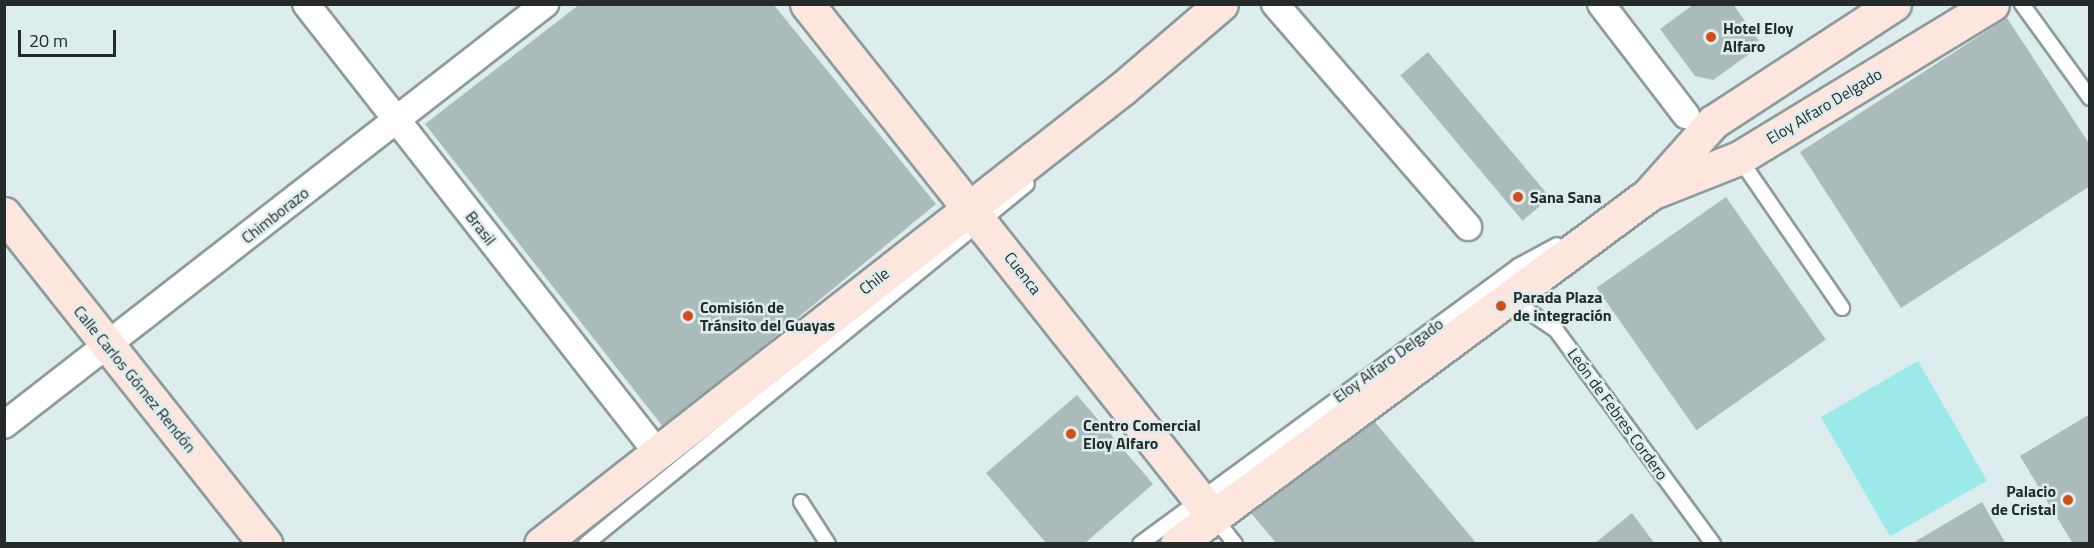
<!DOCTYPE html>
<html>
<head>
<meta charset="utf-8">
<style>
  body { margin:0 }
  #map { position:relative; width:2094px; height:548px; overflow:hidden; background:#ddeded; font-family:"Titillium Web",sans-serif }
  div>[style] { position:absolute }
  .green>* { inset:0; background:#9ce9e9; transform-origin:0 0 }
  .building>* { inset:0; background:#abbaba; transform-origin:0 0 }
  .roads { filter:drop-shadow(2px 0 #8c9c9b) drop-shadow(-2px 0 #8c9c9b) drop-shadow(0 2px #8c9c9b) drop-shadow(0 -2px #8c9c9b) }
  .service>* { height:14px; margin:-7px; padding:0 7px; transform-origin:7px; border-radius:7px; background:#fff }
  .minor>* { height:26px; margin:-13px; padding:0 13px; transform-origin:13px; border-radius:13px; background:#fff }
  .secondary>* { height:33px; margin:-16.5px; padding:0 16.5px; transform-origin:16.5px; border-radius:16.5px; background:#fce6de }
  .dots>* { width:16px; height:16px; translate:-50% -50%; box-sizing:border-box; border:3px solid #ddeded; border-radius:50% }
  span { translate:-50% -50%; white-space:nowrap; text-align:center; line-height:1.15; -webkit-text-stroke:5px #ddeded; paint-order:stroke }
  .poi-label { font-size:16px; color:#252b2b; font-weight:700 }
  .left { translate:0 -50%; text-align:left }
  .right { translate:-100% -50%; text-align:right }
  .street-label { font-size:16px; color:#252b2b }
  .frame { position:absolute; inset:0; border:6px solid #252b2b; pointer-events:none }
  .scale { position:absolute; left:18px; top:30px; width:98px; height:27px; box-sizing:border-box; border:3px solid #252b2b; border-top:0; padding-left:8px; font-size:18px; line-height:21px; white-space:nowrap; color:#252b2b; -webkit-text-stroke:4px #ddeded; paint-order:stroke }
</style>
</head>
<body>
<div id="map">
  <div class="green">
    <div style="left:1918px;top:361px;width:138px;height:112px;rotate:60deg"></div>
  </div>
  <div class="building">
    <div style="clip-path:polygon(580px 4px,773px 4px,936px 204px,664px 428px,425px 124px)"></div>
    <div style="clip-path:polygon(1694px 4px,1733px 4px,1762px 45px,1713px 80px,1695px 76px,1660px 29px)"></div>
    <div style="clip-path:polygon(2007px 18px,2090px 145px,2090px 186px,1901px 308px,1800px 152px)"></div>
    <div style="left:1428px;top:52px;width:190px;height:36px;rotate:50deg"></div>
    <div style="left:1726px;top:197px;width:174px;height:158px;rotate:55deg"></div>
    <div style="clip-path:polygon(1077px 395px,1153px 484px,1084px 544px,1047px 544px,986px 473px)"></div>
    <div style="clip-path:polygon(2090px 414px,2090px 544px,2073px 544px,2020px 456px)"></div>
    <div style="clip-path:polygon(1369px 415px,1477px 544px,1277px 544px,1251px 513px)"></div>
    <div style="clip-path:polygon(1982px 502px,2006px 544px,1918px 544px,1916px 541px)"></div>
    <div style="clip-path:polygon(1632px 513px,1655px 544px,1594px 544px)"></div>
  </div>
  <div class="roads">
    <div class="service">
      <div style="left:2022px;top:4px;width:116px;rotate:54.1deg"></div>
      <div style="left:1739px;top:158px;width:182px;rotate:55.5deg"></div>
      <div style="left:1510px;top:299px;width:55px;rotate:34deg"></div>
      <div style="left:1556px;top:330px;width:265px;rotate:53.7deg"></div>
      <div style="left:801px;top:502px;width:50px;rotate:57.3deg"></div>
      <div style="left:1214px;top:517px;width:34px;rotate:52deg"></div>
      <div style="left:586px;top:544px;width:569px;rotate:-39.23deg"></div>
      <div style="left:1140px;top:544px;width:469px;rotate:-36.3deg"></div>
      <div style="left:1518px;top:266px;width:44px;rotate:-28.3deg"></div>
    </div>
    <div class="minor">
      <div style="left:306px;top:4px;width:568px;rotate:51.94deg"></div>
      <div style="left:1275px;top:4px;width:295px;rotate:49.1deg"></div>
      <div style="left:1601px;top:4px;width:140px;rotate:52.6deg"></div>
      <div style="left:4px;top:425px;width:686px;rotate:-37.89deg"></div>
    </div>
    <div class="secondary">
      <div style="left:807px;top:4px;width:653px;rotate:51.59deg"></div>
      <div style="left:1656px;top:191px;width:89px;rotate:-21.7deg"></div>
      <div style="left:1739px;top:158px;width:296px;rotate:-31.3deg"></div>
      <div style="left:4px;top:214px;width:421px;rotate:51.6deg"></div>
      <div style="left:541px;top:544px;width:739px;rotate:-38.08deg"></div>
      <div style="left:1123px;top:88px;width:129px;rotate:-40.6deg"></div>
      <div style="left:1177px;top:544px;width:586px;rotate:-36.54deg"></div>
      <div style="left:1648px;top:195px;width:98px;rotate:-48.3deg"></div>
      <div style="left:1713px;top:122px;width:216px;rotate:-33.1deg"></div>
    </div>
  </div>
  <div class="dots">
    <div style="left:1711px;top:37px;background:#d44d18"></div>
    <div style="left:1518px;top:197px;background:#d44d18"></div>
    <div style="left:1501px;top:306px;background:#d44d18"></div>
    <div style="left:688px;top:316px;background:#d44d18"></div>
    <div style="left:1071px;top:434px;background:#d44d18"></div>
    <div style="left:2068px;top:500px;background:#d44d18"></div>
  </div>
  <div class="poi-label">
    <span class="left" style="left:1723px;top:37px">Hotel Eloy<br>Alfaro</span>
    <span class="left" style="left:1530px;top:197px">Sana Sana</span>
    <span class="left" style="left:1513px;top:306px">Parada Plaza<br>de integración</span>
    <span class="left" style="left:700px;top:316px">Comisión de<br>Tránsito del Guayas</span>
    <span class="left" style="left:1083px;top:434px">Centro Comercial<br>Eloy Alfaro</span>
    <span class="right" style="left:2056px;top:500px">Palacio<br>de Cristal</span>
  </div>
  <div class="street-label">
    <span style="left:1824px;top:106px;rotate:-31deg">Eloy Alfaro Delgado</span>
    <span style="left:275px;top:215px;rotate:-38deg">Chimborazo</span>
    <span style="left:481px;top:228px;rotate:52deg">Brasil</span>
    <span style="left:1023px;top:273px;rotate:52deg">Cuenca</span>
    <span style="left:874px;top:281px;rotate:-38deg">Chile</span>
    <span style="left:1388px;top:360px;rotate:-36deg">Eloy Alfaro Delgado</span>
    <span style="left:135px;top:379px;rotate:51deg">Calle Carlos Gómez Rendón</span>
    <span style="left:1618px;top:414px;rotate:54deg">León de Febres Cordero</span>
  </div>
  <div class="frame"></div>
  <div class="scale">20 m</div>
</div>
</body>
</html>
